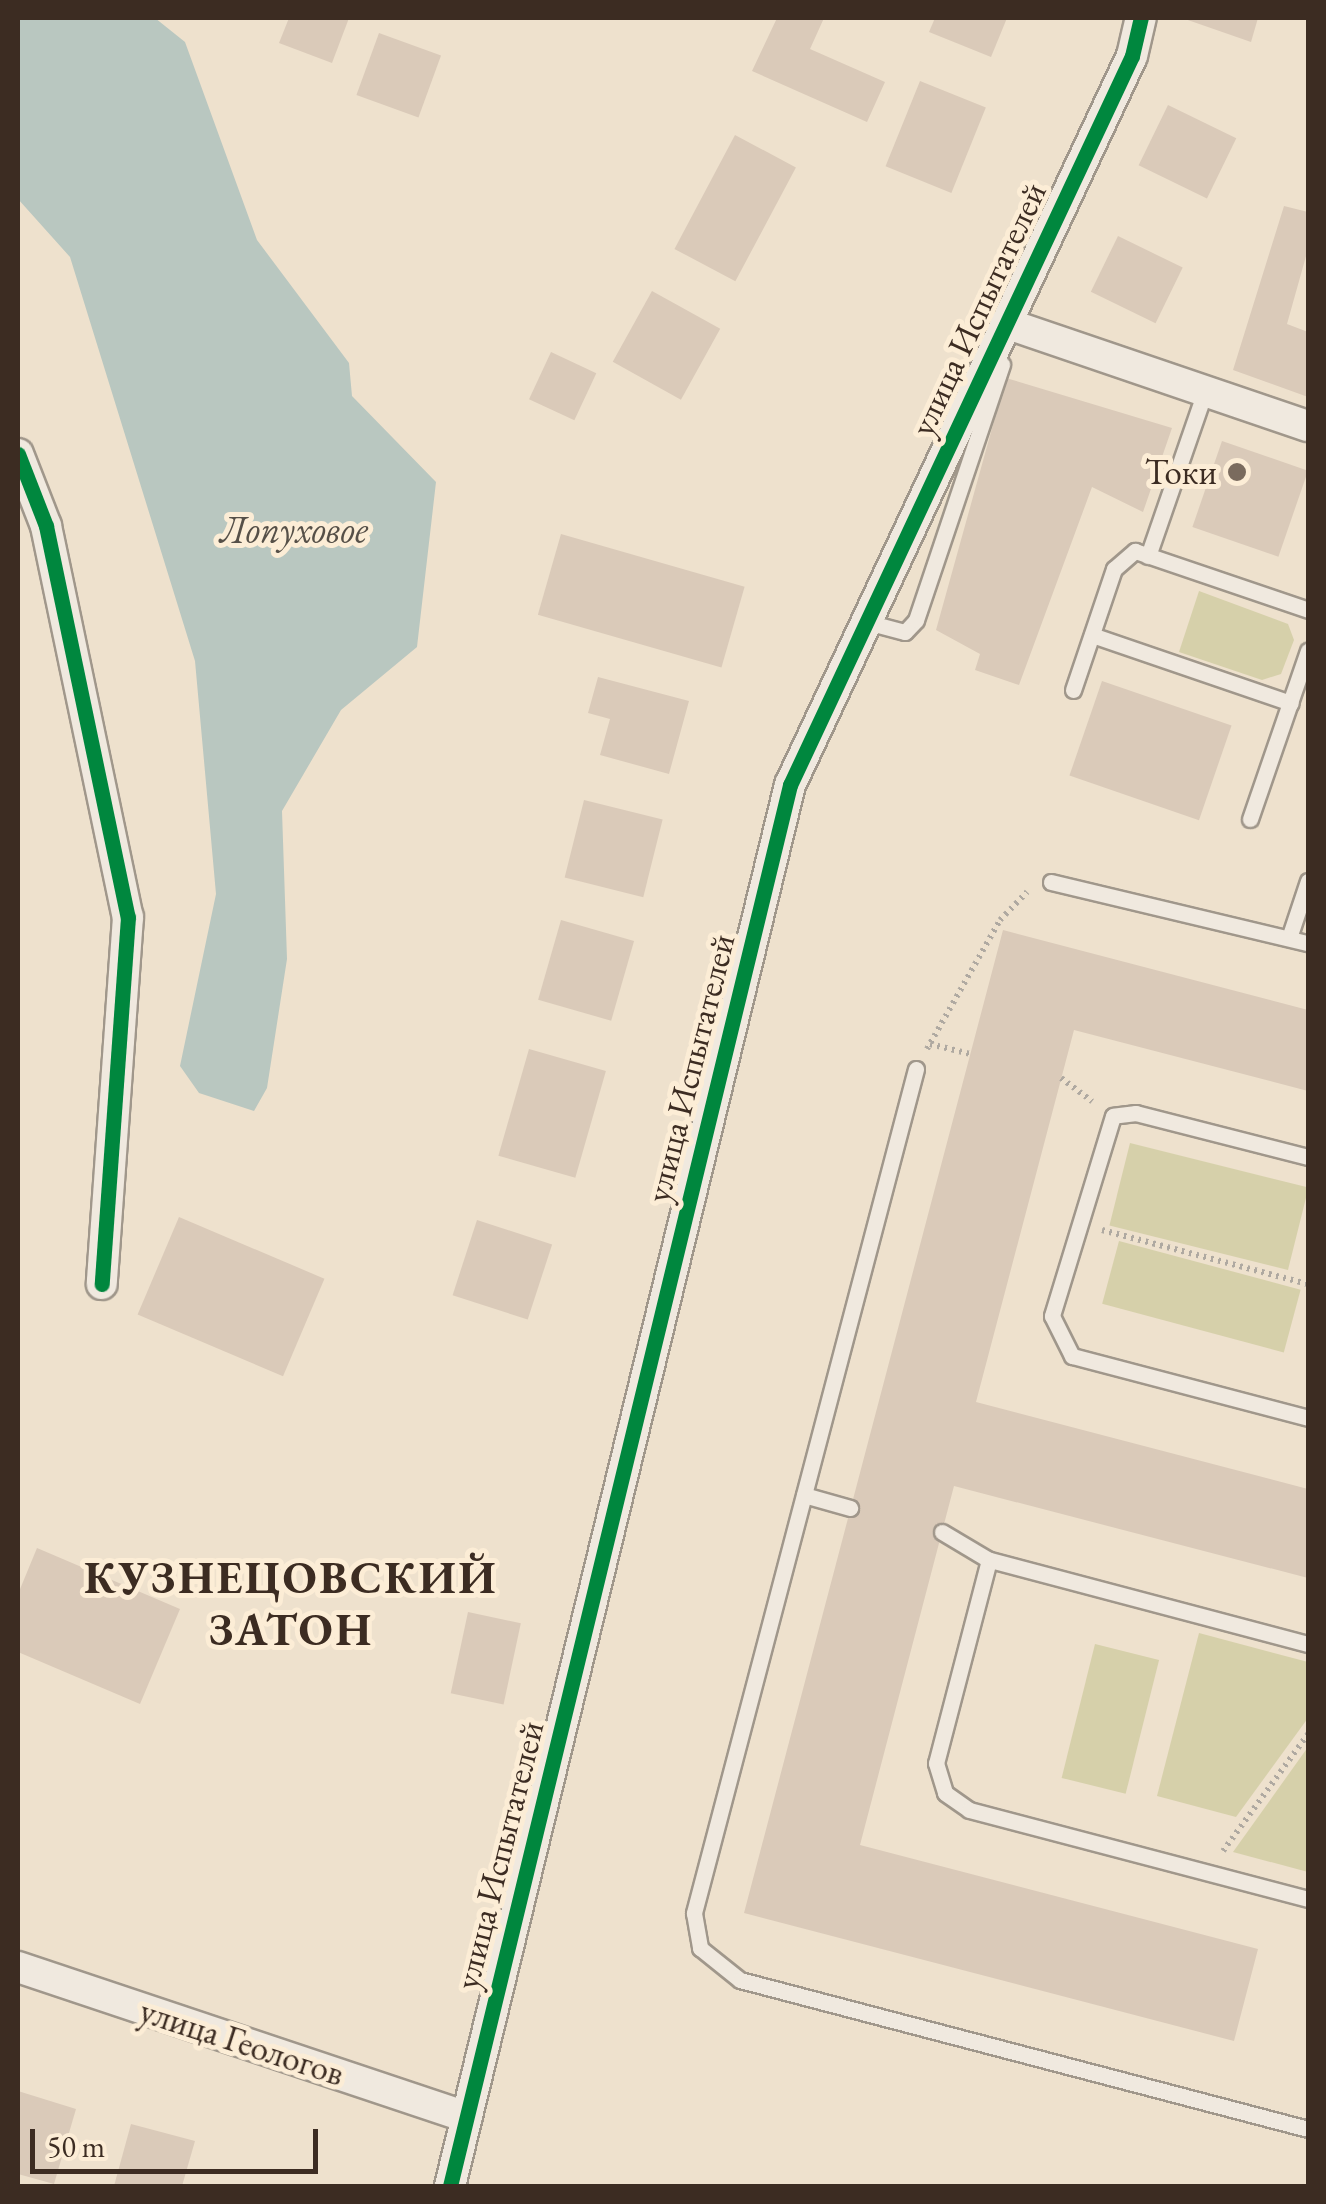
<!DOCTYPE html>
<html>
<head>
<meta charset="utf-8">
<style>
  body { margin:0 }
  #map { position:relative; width:1326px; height:2204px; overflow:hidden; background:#eee1cd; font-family:"EB Garamond",serif }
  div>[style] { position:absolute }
  .green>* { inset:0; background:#d6d0aa; transform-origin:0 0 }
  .water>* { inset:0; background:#b9c7c0 }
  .building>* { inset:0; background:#dacab9; transform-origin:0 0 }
  .path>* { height:6px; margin-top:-3px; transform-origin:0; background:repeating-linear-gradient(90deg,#afa9a1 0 2.5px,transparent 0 7.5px) }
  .roads { filter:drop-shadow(2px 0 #a0978b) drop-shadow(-2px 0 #a0978b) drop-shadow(0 2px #a0978b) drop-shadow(0 -2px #a0978b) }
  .lane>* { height:15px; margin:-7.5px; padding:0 7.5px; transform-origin:7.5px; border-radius:7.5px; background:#f0e9df }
  .street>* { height:30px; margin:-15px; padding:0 15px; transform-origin:15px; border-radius:15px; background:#f0e9df }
  .cycleway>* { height:15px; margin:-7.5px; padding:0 7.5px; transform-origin:7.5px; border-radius:7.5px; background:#00873e }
  .dots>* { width:28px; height:28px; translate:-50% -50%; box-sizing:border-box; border:5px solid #fcedd6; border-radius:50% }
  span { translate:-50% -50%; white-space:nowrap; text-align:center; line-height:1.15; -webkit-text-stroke:10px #fcedd6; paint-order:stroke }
  .street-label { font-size:35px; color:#3c2c22 }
  .poi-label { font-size:35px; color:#3c2c22 }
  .right { translate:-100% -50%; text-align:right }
  .water-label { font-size:38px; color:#565048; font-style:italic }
  .district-label { font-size:45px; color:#3c2c22; font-weight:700; letter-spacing:2.5px }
  .frame { position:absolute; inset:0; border:20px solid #3c2c22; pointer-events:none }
  .scale { position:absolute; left:30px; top:2129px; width:288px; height:45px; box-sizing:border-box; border:5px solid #3c2c22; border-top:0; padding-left:12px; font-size:30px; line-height:35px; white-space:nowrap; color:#3c2c22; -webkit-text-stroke:8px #fcedd6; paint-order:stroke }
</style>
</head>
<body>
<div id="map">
  <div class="green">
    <div style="clip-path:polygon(1199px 591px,1288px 624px,1294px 640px,1281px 674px,1262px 680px,1179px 652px)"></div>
    <div style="left:1130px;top:1143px;width:184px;height:85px;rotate:14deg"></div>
    <div style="left:1119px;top:1241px;width:188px;height:65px;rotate:15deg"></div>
    <div style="clip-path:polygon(1199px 1633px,1308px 1662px,1308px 1718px,1236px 1817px,1157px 1796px)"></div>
    <div style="left:1095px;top:1644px;width:66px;height:138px;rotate:14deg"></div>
    <div style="clip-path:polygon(1308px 1747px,1308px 1872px,1233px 1852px)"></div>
  </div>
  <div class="water">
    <div style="clip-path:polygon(18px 18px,155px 18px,185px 42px,257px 240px,349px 363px,352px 396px,436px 482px,417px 647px,341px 710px,282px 811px,287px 959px,267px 1088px,254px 1111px,199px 1093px,180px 1066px,216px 894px,195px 661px,70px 257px,18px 199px)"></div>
  </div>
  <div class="building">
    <div style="clip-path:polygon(289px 18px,349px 18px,332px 63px,279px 43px)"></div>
    <div style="clip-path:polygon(777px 18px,824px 18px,810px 49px,885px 82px,867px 122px,752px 71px)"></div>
    <div style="clip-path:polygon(935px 18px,1007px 18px,991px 57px,929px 32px)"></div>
    <div style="clip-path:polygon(1182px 18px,1258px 18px,1251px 42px)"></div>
    <div style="left:379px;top:33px;width:66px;height:66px;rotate:20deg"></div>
    <div style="left:920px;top:81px;width:71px;height:92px;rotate:22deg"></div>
    <div style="left:1168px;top:105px;width:76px;height:67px;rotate:26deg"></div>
    <div style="left:735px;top:135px;width:69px;height:129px;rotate:28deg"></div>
    <div style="clip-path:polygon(1284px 206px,1308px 212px,1308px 249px,1287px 324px,1308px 332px,1308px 397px,1233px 370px)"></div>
    <div style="left:1118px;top:236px;width:72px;height:62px;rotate:26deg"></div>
    <div style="left:652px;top:291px;width:78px;height:81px;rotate:29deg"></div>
    <div style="left:551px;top:352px;width:50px;height:52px;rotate:25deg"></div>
    <div style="clip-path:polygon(1006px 378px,1172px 428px,1143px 512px,1092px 487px,1019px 685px,975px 670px,980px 654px,936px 630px)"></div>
    <div style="left:1222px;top:441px;width:91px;height:91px;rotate:19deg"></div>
    <div style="left:561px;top:534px;width:191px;height:84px;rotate:16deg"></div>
    <div style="clip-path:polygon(598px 677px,689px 701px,669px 774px,600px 755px,610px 719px,588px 713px)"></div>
    <div style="left:1102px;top:681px;width:137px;height:100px;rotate:19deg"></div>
    <div style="left:584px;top:800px;width:81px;height:80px;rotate:14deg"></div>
    <div style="left:561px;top:920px;width:76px;height:83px;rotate:16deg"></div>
    <div style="clip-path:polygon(1003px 930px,1308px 1010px,1308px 1091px,1074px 1030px,976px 1402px,1308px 1489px,1308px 1578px,954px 1486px,860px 1845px,1258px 1949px,1234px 2041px,744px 1913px)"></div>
    <div style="left:529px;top:1049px;width:80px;height:111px;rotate:16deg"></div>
    <div style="left:179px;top:1217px;width:158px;height:106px;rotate:23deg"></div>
    <div style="left:477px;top:1220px;width:79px;height:79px;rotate:18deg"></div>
    <div style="clip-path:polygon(37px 1548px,180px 1609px,140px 1704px,18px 1652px,18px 1594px)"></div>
    <div style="left:468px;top:1612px;width:54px;height:83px;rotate:12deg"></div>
    <div style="clip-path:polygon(18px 2091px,76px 2109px,54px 2184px,18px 2174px)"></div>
    <div style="clip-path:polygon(131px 2124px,195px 2141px,182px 2186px,114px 2186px)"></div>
  </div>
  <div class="path">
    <div style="left:930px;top:1044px;width:41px;rotate:14deg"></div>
    <div style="left:927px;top:1049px;width:148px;rotate:-60.5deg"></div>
    <div style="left:1000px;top:920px;width:39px;rotate:-46deg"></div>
    <div style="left:1061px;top:1078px;width:39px;rotate:37deg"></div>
    <div style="left:1102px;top:1230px;width:213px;rotate:14.7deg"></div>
    <div style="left:1223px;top:1851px;width:145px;rotate:-54deg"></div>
  </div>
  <div class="roads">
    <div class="lane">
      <div style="left:1148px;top:556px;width:175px;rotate:-70.9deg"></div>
      <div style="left:863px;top:621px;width:43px;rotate:14.7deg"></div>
      <div style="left:905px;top:632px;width:16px;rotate:-47deg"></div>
      <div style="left:916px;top:620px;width:270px;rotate:-71.4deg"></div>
      <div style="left:1092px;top:635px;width:210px;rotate:18.9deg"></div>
      <div style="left:1073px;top:690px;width:128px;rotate:-71.3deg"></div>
      <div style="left:1114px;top:569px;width:28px;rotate:-41deg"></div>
      <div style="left:1135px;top:551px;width:183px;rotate:18.8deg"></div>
      <div style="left:1250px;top:819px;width:178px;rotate:-71deg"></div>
      <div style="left:1051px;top:882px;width:264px;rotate:13.4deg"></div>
      <div style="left:1289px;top:938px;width:60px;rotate:-71.6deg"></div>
      <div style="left:916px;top:1069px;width:873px;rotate:104.74deg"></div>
      <div style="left:694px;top:1913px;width:36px;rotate:80deg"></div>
      <div style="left:700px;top:1948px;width:51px;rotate:38.7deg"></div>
      <div style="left:740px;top:1980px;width:587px;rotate:14.7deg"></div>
      <div style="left:1308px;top:1157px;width:178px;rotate:-165.7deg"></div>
      <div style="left:1136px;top:1113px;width:23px;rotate:173deg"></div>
      <div style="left:1113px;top:1116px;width:209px;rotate:107deg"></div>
      <div style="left:1052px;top:1316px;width:45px;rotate:63.4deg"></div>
      <div style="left:1072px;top:1356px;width:244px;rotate:14.7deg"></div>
      <div style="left:804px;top:1495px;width:48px;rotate:15.8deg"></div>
      <div style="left:942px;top:1532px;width:55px;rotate:30.8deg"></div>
      <div style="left:1308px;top:1644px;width:330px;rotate:-165.2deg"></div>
      <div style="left:989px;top:1560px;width:210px;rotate:104.6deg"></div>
      <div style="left:936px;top:1763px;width:31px;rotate:73deg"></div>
      <div style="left:945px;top:1793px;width:29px;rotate:35deg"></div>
      <div style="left:969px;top:1810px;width:350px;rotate:14.7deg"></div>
    </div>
    <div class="street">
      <div style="left:1005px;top:323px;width:320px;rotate:18.8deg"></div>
      <div style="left:18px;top:454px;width:77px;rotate:68.7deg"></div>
      <div style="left:46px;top:526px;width:400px;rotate:78.2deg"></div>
      <div style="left:128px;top:917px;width:368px;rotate:94.1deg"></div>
      <div style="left:18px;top:1967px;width:473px;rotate:18.5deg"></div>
      <div style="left:450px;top:2186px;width:1442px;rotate:-76.36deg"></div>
      <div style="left:790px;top:785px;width:805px;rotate:-64.87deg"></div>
      <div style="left:1132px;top:56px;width:39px;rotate:-77deg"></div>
    </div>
  </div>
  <div class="cycleway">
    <div style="left:18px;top:454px;width:77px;rotate:68.7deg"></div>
    <div style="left:46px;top:526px;width:400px;rotate:78.2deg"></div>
    <div style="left:128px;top:917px;width:368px;rotate:94.1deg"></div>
    <div style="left:450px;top:2186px;width:1442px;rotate:-76.36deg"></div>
    <div style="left:790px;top:785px;width:805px;rotate:-64.87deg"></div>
    <div style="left:1132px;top:56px;width:39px;rotate:-77deg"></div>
  </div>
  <div class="dots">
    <div style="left:1237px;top:472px;background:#7a6b5e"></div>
  </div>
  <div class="street-label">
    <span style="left:978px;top:309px;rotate:-65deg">улица Испытателей</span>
    <span style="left:690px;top:1068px;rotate:-76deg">улица Испытателей</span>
    <span style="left:499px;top:1855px;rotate:-76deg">улица Испытателей</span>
    <span style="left:242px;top:2042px;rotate:18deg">улица Геологов</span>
  </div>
  <div class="poi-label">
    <span class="right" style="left:1217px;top:472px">Токи</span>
  </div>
  <div class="water-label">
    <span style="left:294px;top:529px">Лопуховое</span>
  </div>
  <div class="district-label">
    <span style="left:291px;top:1604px">КУЗНЕЦОВСКИЙ<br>ЗАТОН</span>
  </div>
  <div class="frame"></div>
  <div class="scale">50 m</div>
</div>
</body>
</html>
